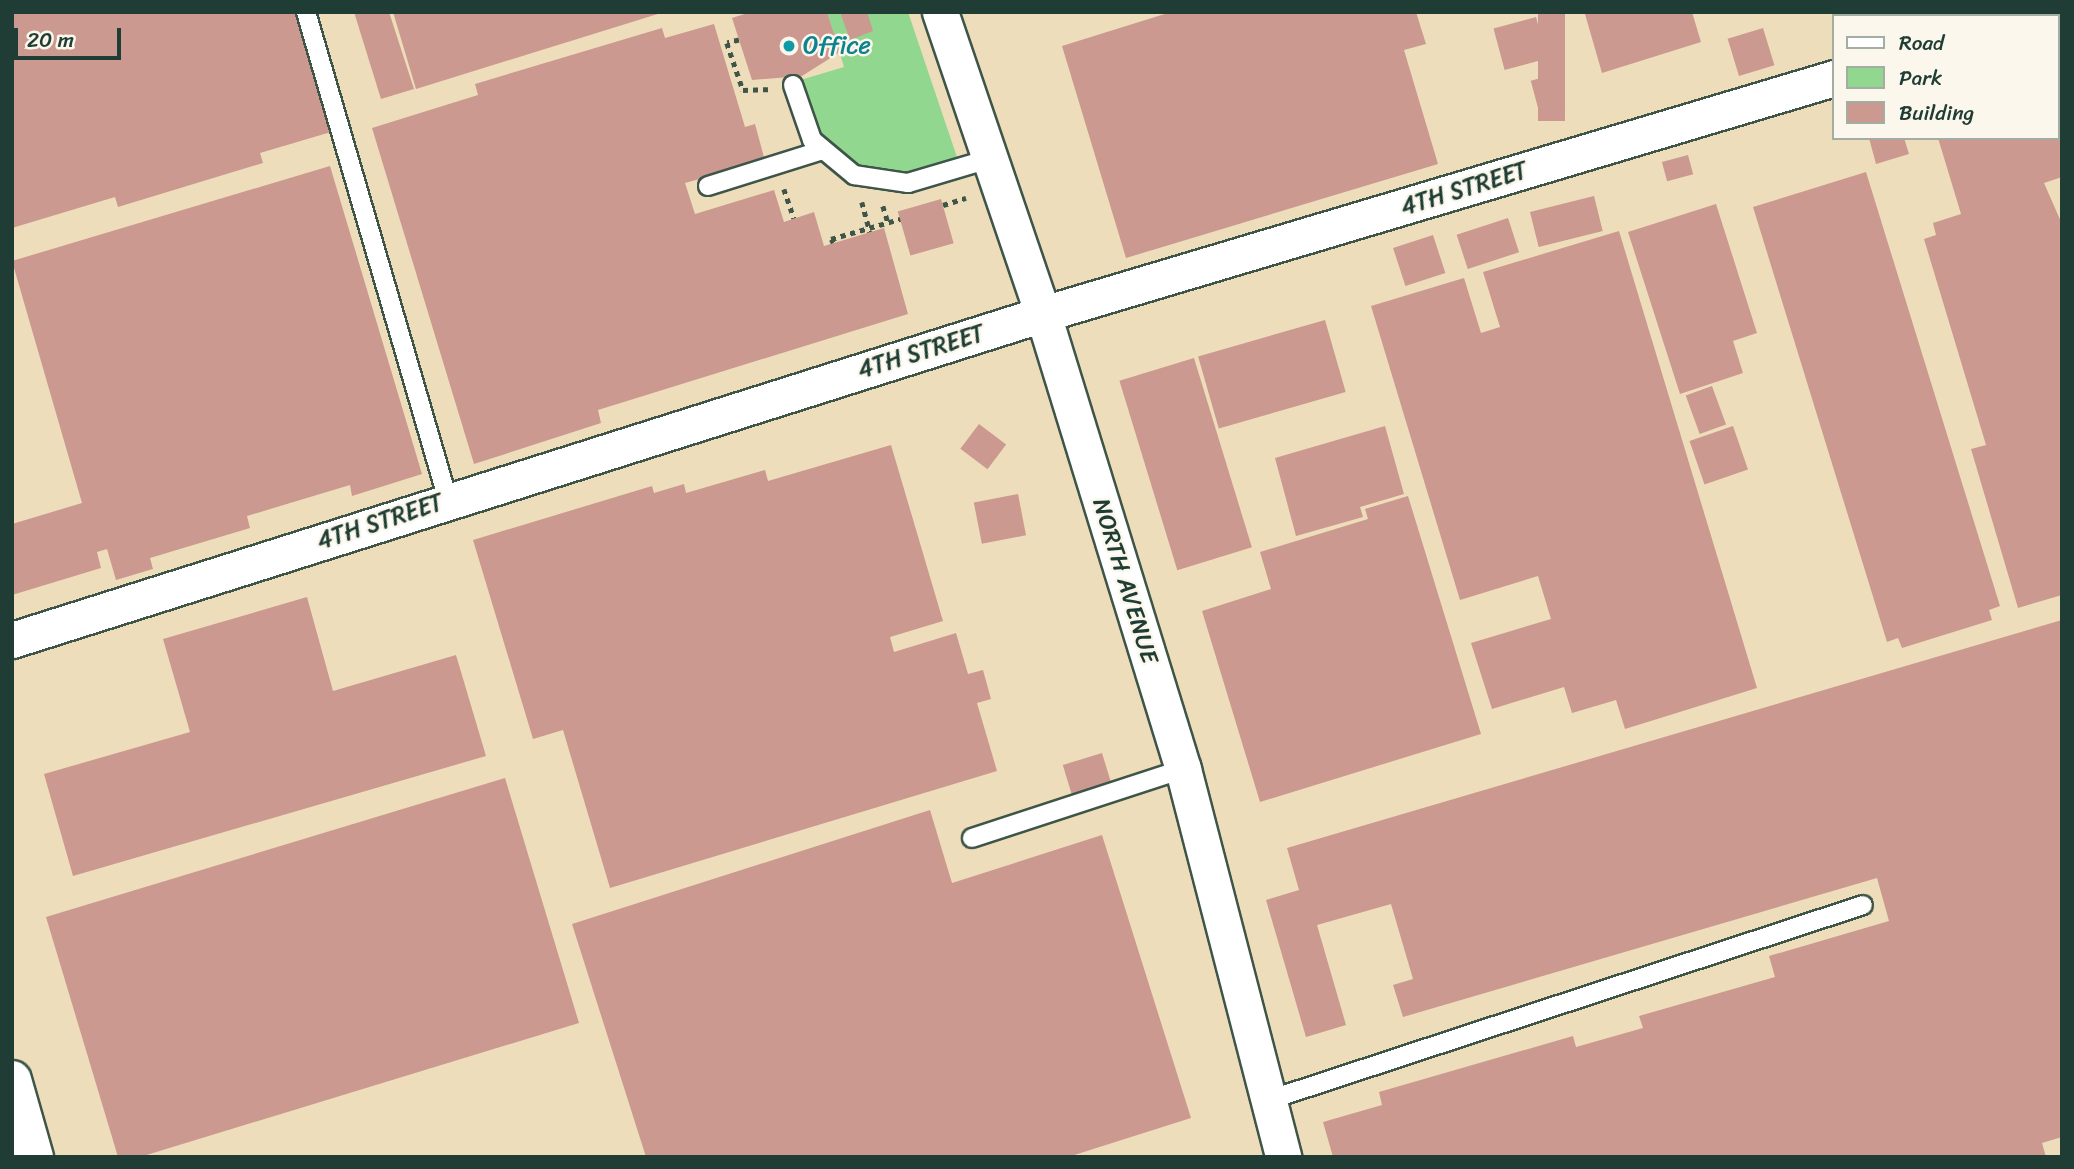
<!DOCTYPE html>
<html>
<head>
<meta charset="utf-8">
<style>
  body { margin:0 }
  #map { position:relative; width:2074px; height:1169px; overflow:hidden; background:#eeddba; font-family:Sriracha,sans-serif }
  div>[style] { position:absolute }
  .green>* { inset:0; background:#92d790 }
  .building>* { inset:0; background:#cb998f; transform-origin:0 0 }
  .path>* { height:4.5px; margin-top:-2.25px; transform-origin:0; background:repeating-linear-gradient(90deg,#3e5548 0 5px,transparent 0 10px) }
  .roads { filter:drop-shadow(2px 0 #3e5548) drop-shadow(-2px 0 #3e5548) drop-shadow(0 2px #3e5548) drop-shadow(0 -2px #3e5548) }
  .service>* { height:18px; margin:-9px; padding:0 9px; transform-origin:9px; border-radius:9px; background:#fff }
  .minor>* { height:35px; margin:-17.5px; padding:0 17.5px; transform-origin:17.5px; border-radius:17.5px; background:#fff }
  .tertiary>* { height:38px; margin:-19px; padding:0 19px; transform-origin:19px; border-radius:19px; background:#fff }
  .dots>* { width:19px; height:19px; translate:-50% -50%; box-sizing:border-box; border:4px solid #fbf7ec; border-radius:50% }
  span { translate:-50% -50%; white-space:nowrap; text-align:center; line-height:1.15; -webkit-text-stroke:5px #fbf7ec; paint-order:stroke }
  .culture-label { font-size:24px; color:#0d838f }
  .left { translate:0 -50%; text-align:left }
  .street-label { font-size:24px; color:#1f3d34 }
  .frame { position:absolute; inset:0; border:14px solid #1f3d34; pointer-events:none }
  .legend { position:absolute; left:1832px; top:14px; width:228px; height:126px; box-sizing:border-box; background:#fbf7ec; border:2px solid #a3ada2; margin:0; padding:9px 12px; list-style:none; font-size:21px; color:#1f3d34 }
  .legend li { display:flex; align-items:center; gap:14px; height:35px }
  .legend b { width:35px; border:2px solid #a3ada2 }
  .scale { position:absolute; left:14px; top:28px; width:107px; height:32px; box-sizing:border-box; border:4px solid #1f3d34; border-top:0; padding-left:9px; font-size:21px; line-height:24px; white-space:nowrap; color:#1f3d34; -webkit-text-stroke:5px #fbf7ec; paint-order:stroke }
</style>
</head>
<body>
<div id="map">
  <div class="green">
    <div style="clip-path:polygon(827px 12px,908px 12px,960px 166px,905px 181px,876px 178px,823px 151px,797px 81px,844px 67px)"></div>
  </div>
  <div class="building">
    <div style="clip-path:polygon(12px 12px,296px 12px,331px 132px,260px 153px,263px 163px,118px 207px,115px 197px,12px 228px)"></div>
    <div style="clip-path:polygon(354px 12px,389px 12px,414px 89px,381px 99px)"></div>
    <div style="clip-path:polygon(393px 12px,661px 12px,661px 13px,416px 89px)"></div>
    <div style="clip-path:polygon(751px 12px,827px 12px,840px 52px,802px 76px,752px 80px,732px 18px)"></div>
    <div style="clip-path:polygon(840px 12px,867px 12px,873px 31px,850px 40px)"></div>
    <div style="clip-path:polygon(1171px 12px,1416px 12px,1426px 44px,1404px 50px,1438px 164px,1126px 258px,1062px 46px)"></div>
    <div style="left:1538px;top:12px;width:27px;height:109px"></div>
    <div style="clip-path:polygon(1692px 12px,1701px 42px,1602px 73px,1585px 14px)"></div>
    <div style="left:1536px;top:17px;width:43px;height:44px;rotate:75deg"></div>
    <div style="clip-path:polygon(714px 24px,745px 127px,755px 124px,765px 161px,685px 183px,695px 214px,774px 190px,784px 222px,814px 212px,824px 246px,884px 228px,908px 314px,598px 410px,601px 423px,474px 464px,372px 128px,478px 95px,475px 84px,662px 28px,665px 38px)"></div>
    <div style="left:1763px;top:28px;width:39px;height:37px;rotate:73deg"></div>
    <div style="left:1552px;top:75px;width:41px;height:22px;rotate:75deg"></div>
    <div style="clip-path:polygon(2062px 89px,2062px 177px,2044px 183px,2062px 224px,2062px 595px,2018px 608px,1971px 449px,1986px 445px,1924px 239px,1936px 235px,1933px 223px,1961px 214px,1938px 138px,2058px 138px)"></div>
    <div style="clip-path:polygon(1869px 138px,1904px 138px,1909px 154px,1876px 164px)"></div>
    <div style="left:1688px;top:155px;width:20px;height:27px;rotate:75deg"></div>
    <div style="clip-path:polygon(330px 166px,422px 474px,352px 496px,350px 485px,247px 516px,250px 528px,150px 558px,153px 569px,116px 580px,107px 549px,97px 552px,101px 568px,12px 595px,12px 524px,82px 503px,12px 261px)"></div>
    <div style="clip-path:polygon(1866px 172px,2000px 606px,1989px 610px,1992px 620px,1902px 648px,1898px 638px,1887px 642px,1753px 207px)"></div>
    <div style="left:1594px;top:196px;width:36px;height:66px;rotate:76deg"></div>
    <div style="left:941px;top:199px;width:46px;height:45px;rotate:74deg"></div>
    <div style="clip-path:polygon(1716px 204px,1757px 333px,1733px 341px,1743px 373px,1680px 394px,1628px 232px)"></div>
    <div style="left:1508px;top:218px;width:36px;height:54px;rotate:72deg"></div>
    <div style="clip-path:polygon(1619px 231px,1757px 688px,1625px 729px,1616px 700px,1572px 713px,1564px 687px,1492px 709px,1471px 643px,1551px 619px,1538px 576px,1460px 600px,1371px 306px,1464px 278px,1481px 333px,1500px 327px,1483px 272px)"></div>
    <div style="left:1433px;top:235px;width:40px;height:42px;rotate:72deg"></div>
    <div style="left:1325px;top:320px;width:75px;height:132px;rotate:74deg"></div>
    <div style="left:1194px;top:358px;width:198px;height:78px;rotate:73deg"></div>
    <div style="left:1712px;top:386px;width:41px;height:28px;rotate:70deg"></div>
    <div style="left:979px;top:424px;width:34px;height:31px;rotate:37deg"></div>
    <div style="clip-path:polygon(1385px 426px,1404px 494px,1360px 507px,1363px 517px,1296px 536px,1275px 458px)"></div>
    <div style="left:1733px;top:426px;width:46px;height:46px;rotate:71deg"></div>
    <div style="clip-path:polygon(891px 445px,943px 621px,890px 637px,894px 652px,956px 633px,968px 674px,983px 670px,991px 699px,977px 703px,997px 771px,610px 888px,563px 730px,533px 739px,473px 540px,652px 486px,654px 493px,684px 484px,686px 493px,765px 470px,768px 481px)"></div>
    <div style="left:1018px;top:494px;width:42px;height:45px;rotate:79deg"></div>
    <div style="clip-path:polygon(1408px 496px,1481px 734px,1260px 802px,1202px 611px,1271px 589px,1260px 552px,1368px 519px,1365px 509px)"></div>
    <div style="clip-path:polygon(307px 597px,333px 691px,456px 655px,486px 756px,73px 876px,44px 774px,190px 732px,163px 639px)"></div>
    <div style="clip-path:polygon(2062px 620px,2062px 1137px,2042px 1143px,2046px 1157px,1333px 1157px,1323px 1122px,1382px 1105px,1379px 1092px,1573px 1036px,1576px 1047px,1643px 1028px,1639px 1016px,1775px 977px,1769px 956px,1889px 921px,1877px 878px,1403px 1017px,1393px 985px,1413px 979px,1391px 904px,1317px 925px,1346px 1025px,1306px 1037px,1266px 900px,1299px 890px,1287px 848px)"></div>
    <div style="left:1102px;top:753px;width:31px;height:41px;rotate:73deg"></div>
    <div style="clip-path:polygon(505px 778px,579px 1023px,140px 1157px,118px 1157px,46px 917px)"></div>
    <div style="clip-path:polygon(930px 810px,952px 883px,1102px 835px,1191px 1118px,1068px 1157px,646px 1157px,572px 924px)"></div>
  </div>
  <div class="path">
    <div style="left:739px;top:40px;width:12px;rotate:166deg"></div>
    <div style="left:727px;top:43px;width:50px;rotate:71.2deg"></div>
    <div style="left:743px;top:90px;width:25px;rotate:-2deg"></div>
    <div style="left:784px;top:189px;width:31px;rotate:71deg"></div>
    <div style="left:862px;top:202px;width:31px;rotate:75deg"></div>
    <div style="left:943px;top:205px;width:24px;rotate:-17deg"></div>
    <div style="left:883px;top:206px;width:17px;rotate:73deg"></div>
    <div style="left:833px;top:243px;width:4px;rotate:-117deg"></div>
    <div style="left:831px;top:239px;width:72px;rotate:-16.2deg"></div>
  </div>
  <div class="roads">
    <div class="service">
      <div style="left:306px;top:12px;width:508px;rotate:73.78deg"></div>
      <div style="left:793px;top:85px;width:58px;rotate:70.9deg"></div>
      <div style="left:812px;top:140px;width:55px;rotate:39.8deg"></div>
      <div style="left:854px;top:175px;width:55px;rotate:8.4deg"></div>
      <div style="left:908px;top:183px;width:84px;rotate:-16.5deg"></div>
      <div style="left:708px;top:186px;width:117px;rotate:-17.4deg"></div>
      <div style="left:972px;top:838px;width:222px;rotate:-18.1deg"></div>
      <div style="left:1269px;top:1100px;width:625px;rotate:-18.17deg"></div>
    </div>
    <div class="minor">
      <div style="left:940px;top:12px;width:319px;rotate:71.2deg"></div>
      <div style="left:1043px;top:314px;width:476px;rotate:72.9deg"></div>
      <div style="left:1183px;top:769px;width:401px;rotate:75.5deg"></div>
      <div style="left:2044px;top:16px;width:13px;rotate:-18deg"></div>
      <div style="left:12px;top:640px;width:1081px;rotate:-17.55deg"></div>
      <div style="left:1043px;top:314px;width:825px;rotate:-16.61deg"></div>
    </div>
    <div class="tertiary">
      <div style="left:12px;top:1080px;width:80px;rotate:74.1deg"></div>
    </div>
  </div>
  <div class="dots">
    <div style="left:789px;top:46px;background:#0f9aa8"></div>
  </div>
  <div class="culture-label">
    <span class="left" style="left:803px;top:46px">Office</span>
  </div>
  <div class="street-label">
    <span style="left:1464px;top:189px;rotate:-17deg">4TH STREET</span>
    <span style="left:921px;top:352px;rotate:-17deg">4TH STREET</span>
    <span style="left:380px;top:522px;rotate:-18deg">4TH STREET</span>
    <span style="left:1125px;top:581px;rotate:73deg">NORTH AVENUE</span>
  </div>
  <div class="frame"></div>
  <ul class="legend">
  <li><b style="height:9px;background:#fff"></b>Road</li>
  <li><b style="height:19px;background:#92d790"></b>Park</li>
  <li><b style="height:19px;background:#cb998f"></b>Building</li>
  </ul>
  <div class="scale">20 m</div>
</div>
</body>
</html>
